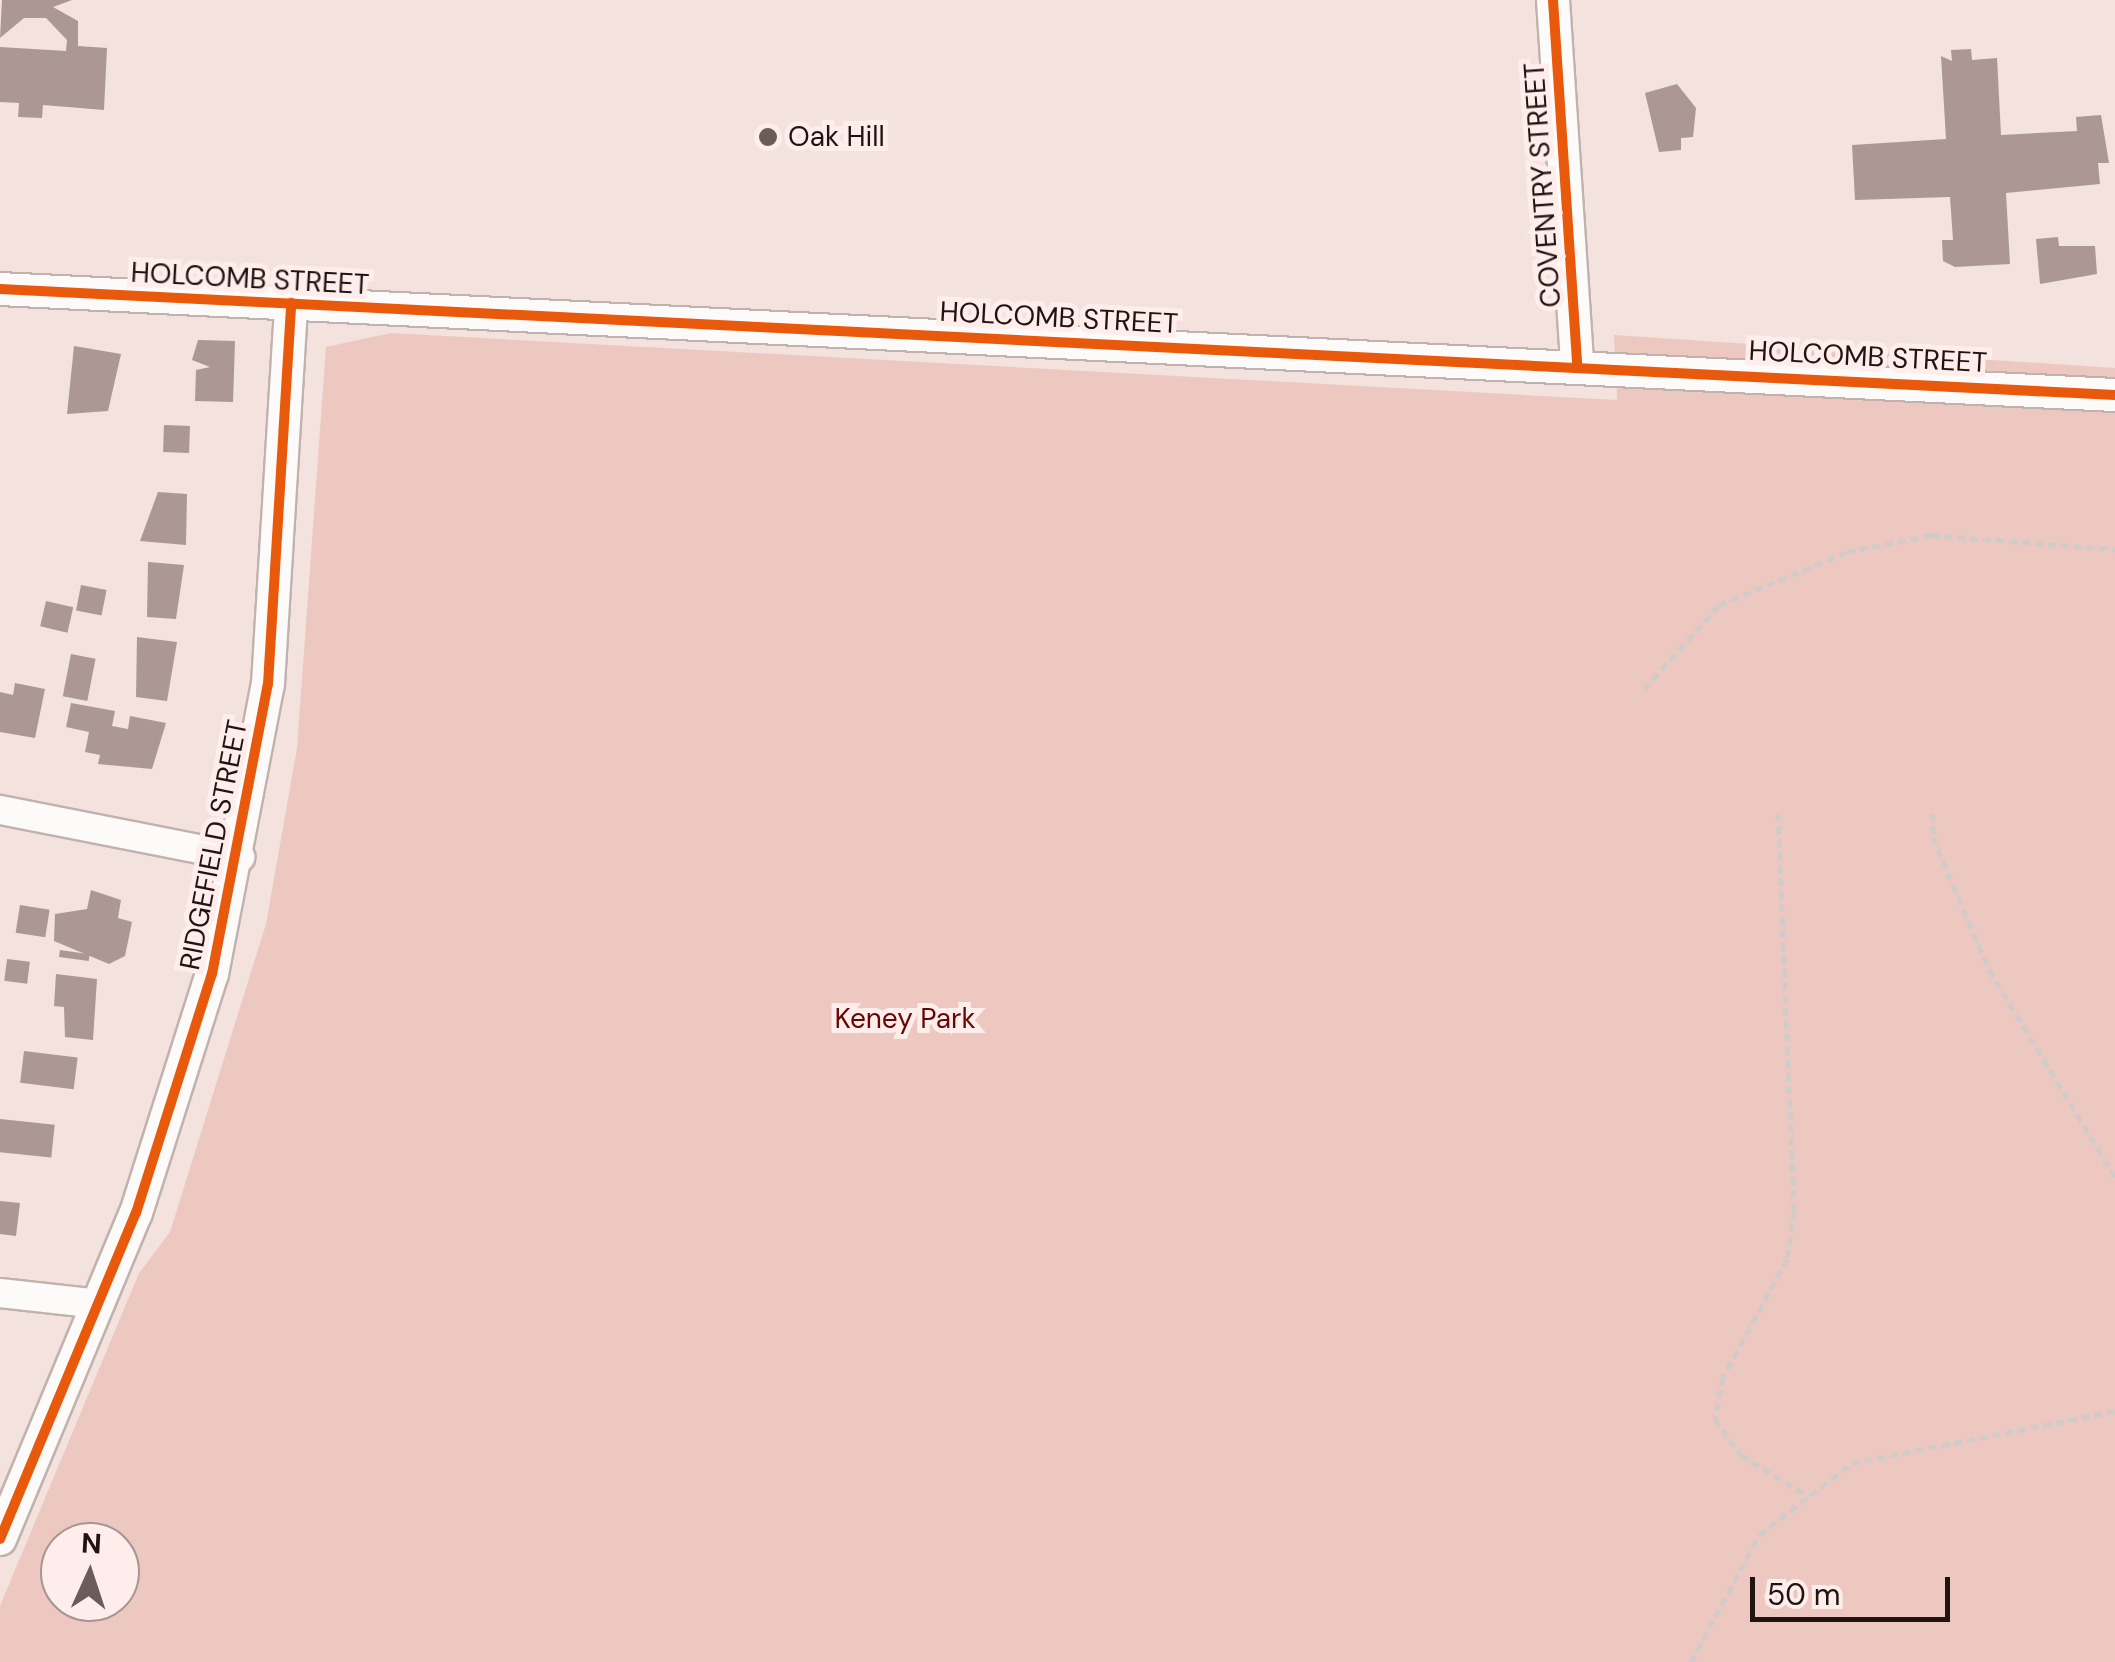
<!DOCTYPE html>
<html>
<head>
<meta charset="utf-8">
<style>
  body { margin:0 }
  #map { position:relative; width:2115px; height:1662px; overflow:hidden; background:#f4e2de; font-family:"DM Sans",sans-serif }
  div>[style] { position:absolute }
  .green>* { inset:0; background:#ecc8c1 }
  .building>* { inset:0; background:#ac9794; transform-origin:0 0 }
  .path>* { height:5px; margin-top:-2.5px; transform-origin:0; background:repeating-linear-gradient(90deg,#d1ccca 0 8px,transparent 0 13px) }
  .roads { filter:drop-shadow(2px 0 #c1b2af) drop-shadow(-2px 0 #c1b2af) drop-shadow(0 2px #c1b2af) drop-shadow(0 -2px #c1b2af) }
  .minor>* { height:28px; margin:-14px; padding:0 14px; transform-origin:14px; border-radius:14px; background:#fdfbfa }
  .tertiary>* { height:32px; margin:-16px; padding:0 16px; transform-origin:16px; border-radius:16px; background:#fdfbfa }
  .cycleway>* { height:10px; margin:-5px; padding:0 5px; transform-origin:5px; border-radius:5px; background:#e8590c }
  .dots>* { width:28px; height:28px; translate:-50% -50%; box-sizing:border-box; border:5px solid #feedea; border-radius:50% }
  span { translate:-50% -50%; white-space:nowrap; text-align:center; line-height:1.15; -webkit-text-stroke:10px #feedea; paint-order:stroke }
  .poi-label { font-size:28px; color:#211311 }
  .left { translate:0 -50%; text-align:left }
  .street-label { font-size:28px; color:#211311 }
  .park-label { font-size:28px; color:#660703 }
  .north { position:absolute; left:40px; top:1522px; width:100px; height:100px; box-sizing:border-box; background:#feedea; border:2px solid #a69693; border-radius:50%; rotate:3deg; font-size:28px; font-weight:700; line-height:40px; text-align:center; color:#211311 }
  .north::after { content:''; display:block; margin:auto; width:35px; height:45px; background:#6b5b59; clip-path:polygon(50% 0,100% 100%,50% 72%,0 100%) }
  .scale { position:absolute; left:1750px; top:1577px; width:200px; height:45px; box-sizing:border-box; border:5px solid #211311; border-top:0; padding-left:12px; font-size:30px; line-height:35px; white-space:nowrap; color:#211311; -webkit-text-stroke:8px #feedea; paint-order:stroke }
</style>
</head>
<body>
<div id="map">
  <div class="green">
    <div style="clip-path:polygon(evenodd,391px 333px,1617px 400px,1614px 335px,2115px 368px,2115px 1662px,0 1662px,0 1606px,139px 1273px,170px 1232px,266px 924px,297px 748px,326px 347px,391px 333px,60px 1542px,120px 1542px,120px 1602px,60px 1602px,60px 1542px)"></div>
  </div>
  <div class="building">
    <div style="clip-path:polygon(2px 0,72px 0,53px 7px,78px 21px,78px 46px,107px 48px,104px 110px,43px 105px,42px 118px,18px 117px,19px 103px,0 102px,0 47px,66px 51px,67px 40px,46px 18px,24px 18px,0 38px)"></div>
    <div style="clip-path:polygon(1971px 49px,1972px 60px,1997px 58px,2001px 135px,2077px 131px,2076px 117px,2101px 115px,2109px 163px,2098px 163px,2100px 184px,2006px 193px,2010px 264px,1955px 267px,1943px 261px,1942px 240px,1953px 240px,1950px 197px,1855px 200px,1852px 145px,1946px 139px,1941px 56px,1952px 61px,1951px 50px)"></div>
    <div style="clip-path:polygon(1677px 84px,1696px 108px,1693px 137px,1681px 138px,1681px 150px,1659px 152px,1645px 93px)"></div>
    <div style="clip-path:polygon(2058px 237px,2059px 246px,2095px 246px,2097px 274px,2040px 284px,2036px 239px)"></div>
    <div style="clip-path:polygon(198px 340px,235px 341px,233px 402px,195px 401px,196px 370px,210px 367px,192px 360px)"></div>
    <div style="clip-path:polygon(74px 346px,121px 354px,108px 411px,67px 414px)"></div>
    <div style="left:164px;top:425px;width:26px;height:27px;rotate:2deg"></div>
    <div style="clip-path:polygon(158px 492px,187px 494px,186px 545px,140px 541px)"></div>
    <div style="clip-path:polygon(148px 562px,184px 565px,176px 619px,147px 617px)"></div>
    <div style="left:81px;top:585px;width:26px;height:26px;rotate:11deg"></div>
    <div style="left:46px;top:601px;width:28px;height:26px;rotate:13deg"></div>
    <div style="clip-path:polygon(137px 637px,177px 642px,167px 701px,136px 697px)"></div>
    <div style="left:71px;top:654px;width:25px;height:43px;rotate:11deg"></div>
    <div style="clip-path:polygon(15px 683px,45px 689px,35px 738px,0 732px,0 692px,13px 695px)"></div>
    <div style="clip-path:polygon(71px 703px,115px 711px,112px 726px,128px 729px,130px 716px,166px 723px,152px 769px,98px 764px,100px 755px,85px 752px,89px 732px,66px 727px)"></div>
    <div style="clip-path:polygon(91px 890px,121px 900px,118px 918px,132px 922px,125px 956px,109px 964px,54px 941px,55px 914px,87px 909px)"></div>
    <div style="left:20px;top:905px;width:30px;height:28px;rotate:9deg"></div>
    <div style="left:60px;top:950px;width:30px;height:7px;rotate:8deg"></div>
    <div style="left:7px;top:959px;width:23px;height:22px;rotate:7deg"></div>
    <div style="clip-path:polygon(56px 974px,97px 979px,93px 1040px,65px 1037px,64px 1007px,54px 1006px)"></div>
    <div style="left:24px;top:1051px;width:54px;height:32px;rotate:7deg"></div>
    <div style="left:0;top:1119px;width:55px;height:33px;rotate:6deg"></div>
    <div style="clip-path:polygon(0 1201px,20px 1203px,16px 1236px,0 1234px)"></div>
  </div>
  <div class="path">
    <div style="left:1644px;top:689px;width:113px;rotate:-48.2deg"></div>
    <div style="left:1719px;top:605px;width:139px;rotate:-22.5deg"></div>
    <div style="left:1847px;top:552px;width:86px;rotate:-11.4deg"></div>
    <div style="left:1931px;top:535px;width:185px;rotate:4.4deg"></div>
    <div style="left:1778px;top:813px;width:398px;rotate:87.7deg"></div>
    <div style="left:1794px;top:1211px;width:49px;rotate:98.3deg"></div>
    <div style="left:1787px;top:1259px;width:134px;rotate:118.5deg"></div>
    <div style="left:1723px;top:1377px;width:43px;rotate:100.8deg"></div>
    <div style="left:1715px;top:1419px;width:44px;rotate:54.2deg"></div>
    <div style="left:1741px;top:1455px;width:79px;rotate:31.5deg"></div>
    <div style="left:1933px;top:813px;width:24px;rotate:90deg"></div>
    <div style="left:1933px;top:837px;width:144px;rotate:67.2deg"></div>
    <div style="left:1989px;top:970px;width:242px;rotate:58.7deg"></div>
    <div style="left:1691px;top:1662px;width:144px;rotate:-61.8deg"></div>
    <div style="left:1759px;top:1535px;width:118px;rotate:-37.7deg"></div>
    <div style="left:1852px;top:1463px;width:268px;rotate:-11.2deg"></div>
  </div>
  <div class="roads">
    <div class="minor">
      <div style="left:0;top:810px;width:245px;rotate:11.1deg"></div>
      <div style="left:0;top:1293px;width:100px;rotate:6.3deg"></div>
    </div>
    <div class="tertiary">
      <div style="left:1553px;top:0;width:367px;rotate:86.2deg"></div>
      <div style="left:0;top:289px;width:2118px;rotate:2.87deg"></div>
      <div style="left:0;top:1539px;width:353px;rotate:-67.4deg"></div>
      <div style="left:136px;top:1213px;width:251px;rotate:-72.4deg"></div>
      <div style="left:212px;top:974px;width:295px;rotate:-79.1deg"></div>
      <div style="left:268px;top:684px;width:382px;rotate:-86.5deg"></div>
    </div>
  </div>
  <div class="cycleway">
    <div style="left:1553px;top:0;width:367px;rotate:86.2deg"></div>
    <div style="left:0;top:289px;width:2118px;rotate:2.87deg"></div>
    <div style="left:0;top:1539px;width:353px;rotate:-67.4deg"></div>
    <div style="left:136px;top:1213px;width:251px;rotate:-72.4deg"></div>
    <div style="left:212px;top:974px;width:295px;rotate:-79.1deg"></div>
    <div style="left:268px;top:684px;width:382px;rotate:-86.5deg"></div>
  </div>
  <div class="dots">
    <div style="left:768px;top:137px;background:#6b5b59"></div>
  </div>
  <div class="poi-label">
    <span class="left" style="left:788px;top:137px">Oak Hill</span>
  </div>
  <div class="street-label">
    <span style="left:1543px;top:185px;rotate:-94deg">COVENTRY STREET</span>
    <span style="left:250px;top:279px;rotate:3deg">HOLCOMB STREET</span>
    <span style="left:1059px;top:318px;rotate:3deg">HOLCOMB STREET</span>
    <span style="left:1868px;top:357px;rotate:3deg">HOLCOMB STREET</span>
    <span style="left:214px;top:845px;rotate:-79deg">RIDGEFIELD STREET</span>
  </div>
  <div class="park-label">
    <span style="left:905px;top:1019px">Keney Park</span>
  </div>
  <div class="north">N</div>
  <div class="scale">50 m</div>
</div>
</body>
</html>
